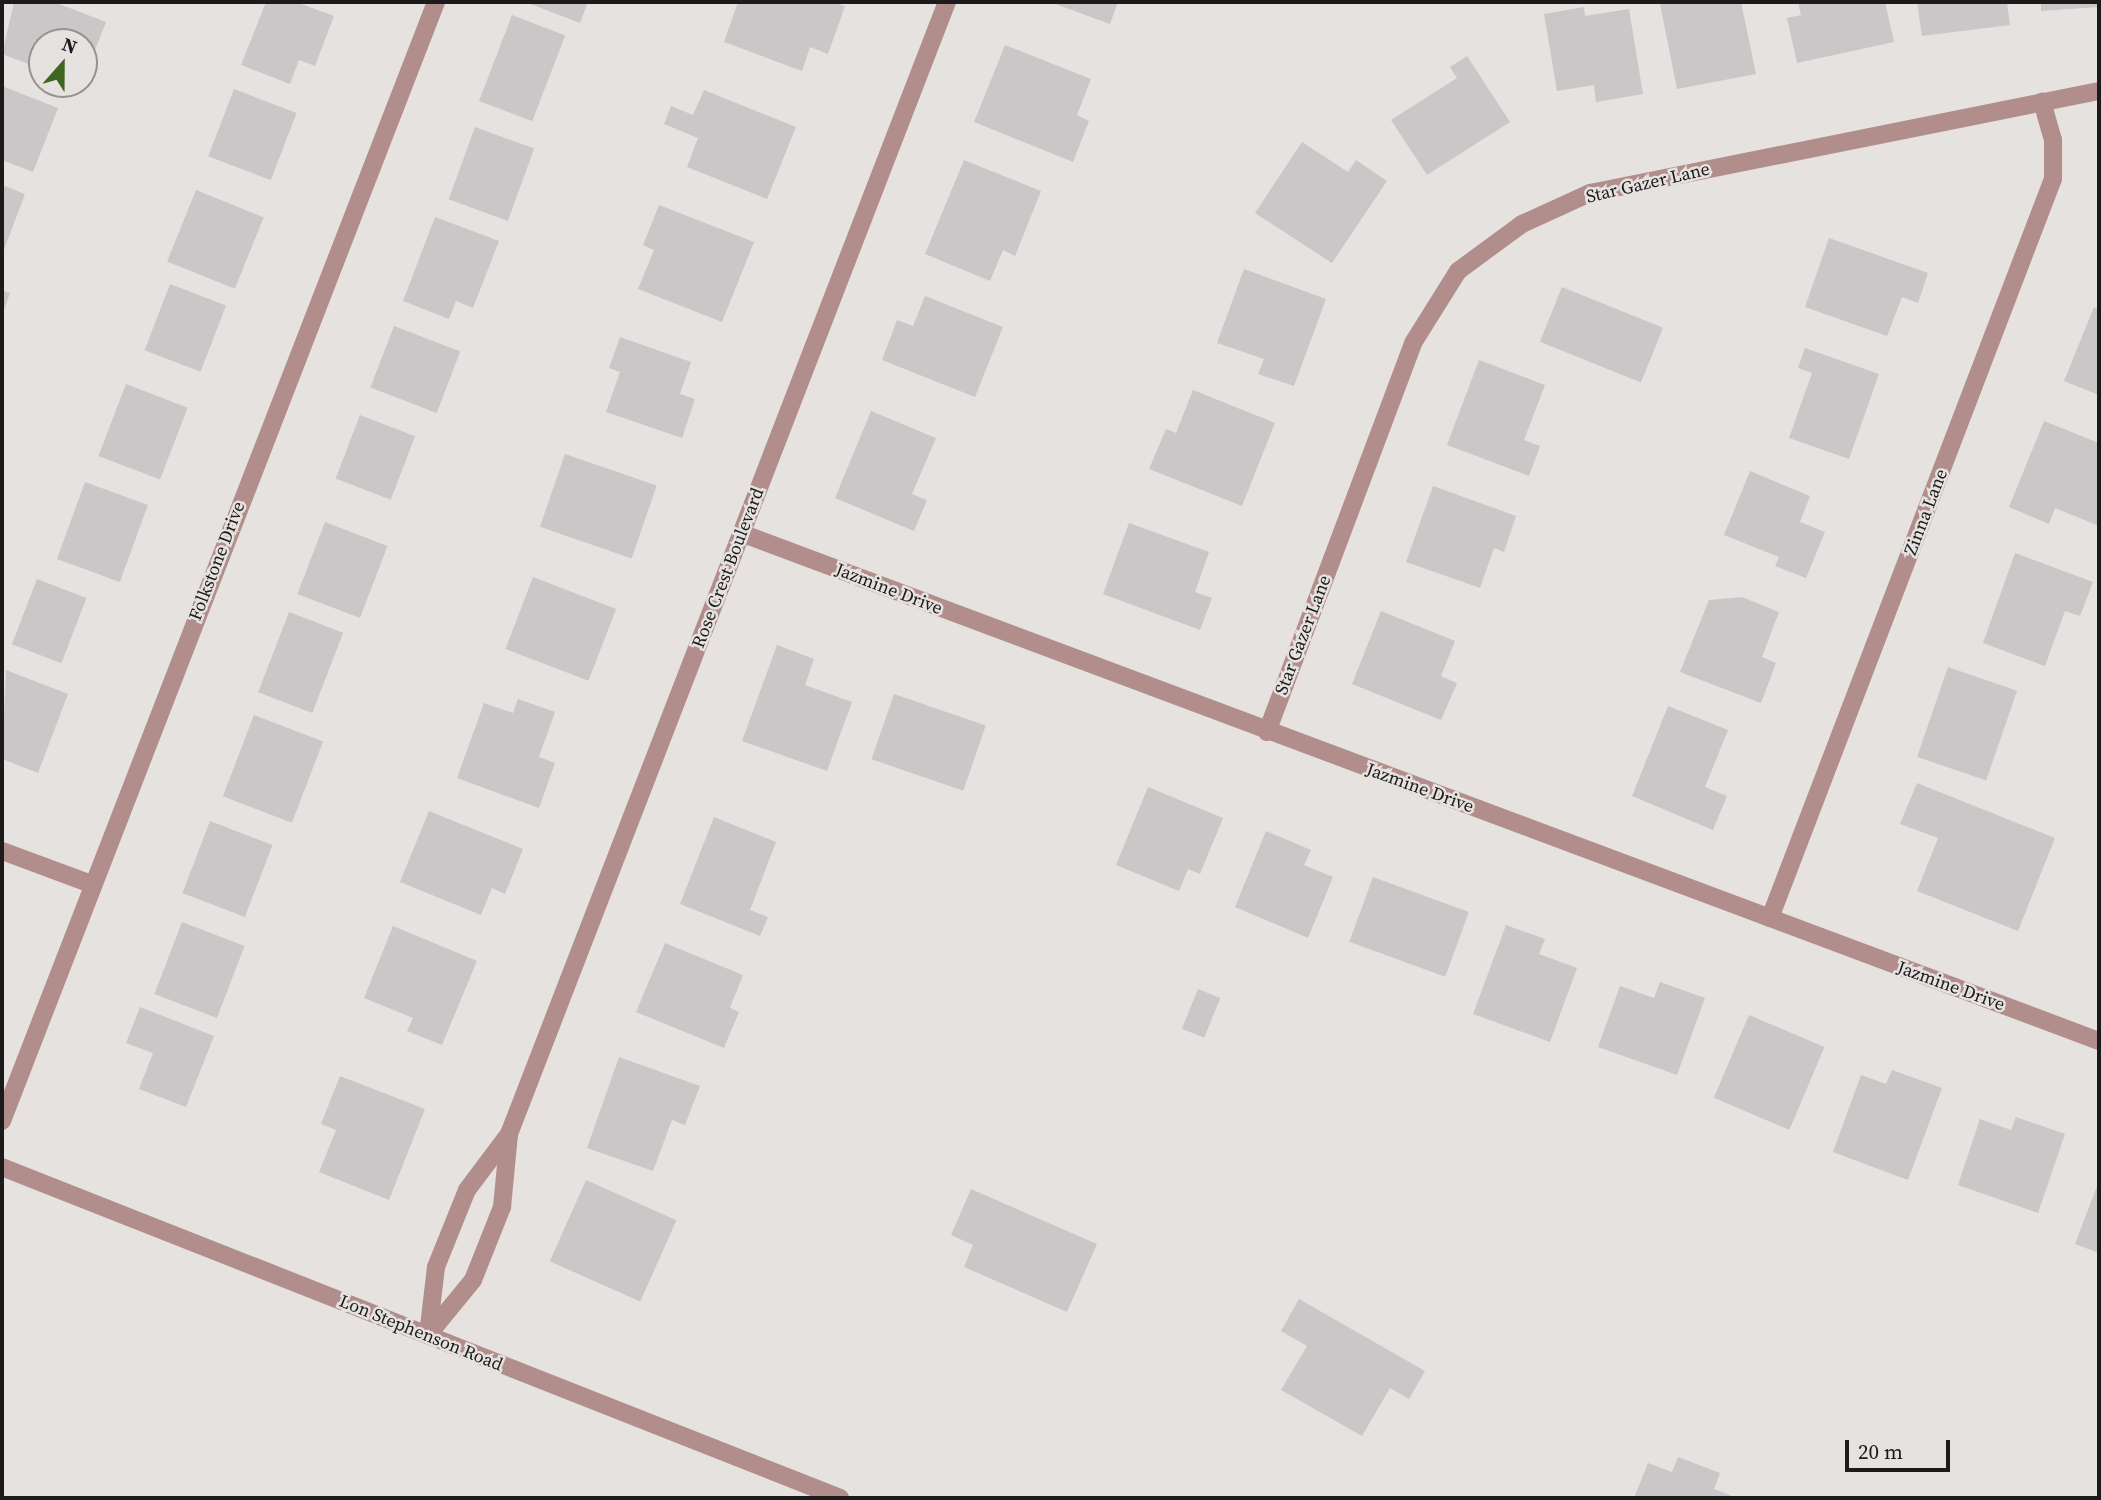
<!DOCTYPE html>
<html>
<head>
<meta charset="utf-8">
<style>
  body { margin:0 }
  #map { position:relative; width:2101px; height:1500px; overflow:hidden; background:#e5e2df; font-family:"Source Serif 4",serif }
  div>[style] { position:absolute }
  .building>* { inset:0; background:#cac7c9; transform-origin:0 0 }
  .minor>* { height:18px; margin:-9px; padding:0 9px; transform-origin:9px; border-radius:9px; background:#b18e8c }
  .tertiary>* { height:18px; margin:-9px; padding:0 9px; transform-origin:9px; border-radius:9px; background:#b18e8c }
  span { translate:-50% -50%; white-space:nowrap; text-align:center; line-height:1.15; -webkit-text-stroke:5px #e5e2df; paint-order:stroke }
  .street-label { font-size:18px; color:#1c1a1a }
  .frame { position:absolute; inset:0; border:4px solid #1c1a1a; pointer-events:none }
  .north { position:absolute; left:28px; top:28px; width:70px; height:70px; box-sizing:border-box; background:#e5e2df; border:2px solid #959290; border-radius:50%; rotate:21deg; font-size:19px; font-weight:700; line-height:28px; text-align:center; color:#1c1a1a }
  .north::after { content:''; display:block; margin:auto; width:24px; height:32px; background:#3e6621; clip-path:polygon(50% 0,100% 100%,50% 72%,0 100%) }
  .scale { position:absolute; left:1845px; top:1440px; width:105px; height:32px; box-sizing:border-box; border:4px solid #1c1a1a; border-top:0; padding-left:9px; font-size:21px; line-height:24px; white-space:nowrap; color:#1c1a1a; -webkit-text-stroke:5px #e5e2df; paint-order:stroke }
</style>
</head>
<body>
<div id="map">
  <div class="building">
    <div style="clip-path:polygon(14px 2px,54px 2px,106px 22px,84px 78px,84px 42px,42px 42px,42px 69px,2px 54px)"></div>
    <div style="clip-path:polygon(266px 2px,296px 2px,334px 16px,315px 66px,299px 60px,290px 84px,241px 65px)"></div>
    <div style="clip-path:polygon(525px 2px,588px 2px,580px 23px)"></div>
    <div style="clip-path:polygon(738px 2px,832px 2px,845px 6px,828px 54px,810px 47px,802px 71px,724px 42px)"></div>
    <div style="clip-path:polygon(1050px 2px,1118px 2px,1110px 24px)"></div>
    <div style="clip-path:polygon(1701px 2px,1741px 2px,1756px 74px,1677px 89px,1660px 4px)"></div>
    <div style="clip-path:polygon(1798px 2px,1885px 2px,1894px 42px,1797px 63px,1787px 18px,1801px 15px)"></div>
    <div style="clip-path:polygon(1917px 2px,2007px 2px,2010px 25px,1922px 36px)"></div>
    <div style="clip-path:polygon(2041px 2px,2099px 2px,2099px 7px,2041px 11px)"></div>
    <div style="clip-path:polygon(1584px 7px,1585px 16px,1629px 9px,1643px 94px,1596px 102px,1594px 85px,1557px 91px,1544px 14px)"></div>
    <div style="left:512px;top:15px;width:57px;height:92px;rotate:21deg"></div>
    <div style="clip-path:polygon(1005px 45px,1091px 79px,1077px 115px,1089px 121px,1073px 162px,974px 122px)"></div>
    <div style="clip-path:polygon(1467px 56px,1510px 122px,1427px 175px,1391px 120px,1457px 78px,1450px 67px)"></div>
    <div style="clip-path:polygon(2px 86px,58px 108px,33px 172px,2px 160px)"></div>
    <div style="left:234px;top:89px;width:67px;height:72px;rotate:21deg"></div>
    <div style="clip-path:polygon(704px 90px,796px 127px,767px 199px,687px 167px,698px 138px,664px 124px,671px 106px,693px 115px)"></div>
    <div style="left:475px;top:127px;width:63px;height:77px;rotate:20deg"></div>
    <div style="clip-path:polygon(1302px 142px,1348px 172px,1356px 160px,1387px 181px,1332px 263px,1255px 213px)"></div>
    <div style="clip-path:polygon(964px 160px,1041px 191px,1015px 256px,1003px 250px,990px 281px,925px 254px)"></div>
    <div style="clip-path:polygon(2px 185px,25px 194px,2px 255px)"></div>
    <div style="left:196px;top:190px;width:73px;height:77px;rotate:22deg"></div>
    <div style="clip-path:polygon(659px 205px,754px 242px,722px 322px,638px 289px,654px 250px,643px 245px)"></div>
    <div style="clip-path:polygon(435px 217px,499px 241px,473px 308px,456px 301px,449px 319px,403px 301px)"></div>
    <div style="clip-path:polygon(1829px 238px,1928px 273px,1918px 303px,1902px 297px,1887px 336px,1805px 307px)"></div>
    <div style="clip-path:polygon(1244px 269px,1326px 299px,1294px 386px,1258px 374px,1264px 359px,1217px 343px)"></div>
    <div style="left:170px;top:284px;width:60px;height:71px;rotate:21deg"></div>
    <div style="left:1562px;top:287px;width:109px;height:59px;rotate:22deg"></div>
    <div style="clip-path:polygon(2px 290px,10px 293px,2px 315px)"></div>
    <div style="clip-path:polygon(925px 296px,1003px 327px,975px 397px,882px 360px,897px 320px,913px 326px)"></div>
    <div style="clip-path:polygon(2094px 307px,2099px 310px,2099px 395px,2064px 381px)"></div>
    <div style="left:394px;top:326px;width:71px;height:66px;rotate:21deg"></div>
    <div style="clip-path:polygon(620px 337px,691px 362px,680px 394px,695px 399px,682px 438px,606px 412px,620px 372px,609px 368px)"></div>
    <div style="clip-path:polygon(1805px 348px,1879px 374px,1849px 459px,1789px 438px,1812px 373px,1798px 368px)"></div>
    <div style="clip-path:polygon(1479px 360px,1545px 385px,1524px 440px,1540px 446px,1529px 476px,1447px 445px)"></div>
    <div style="left:126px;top:384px;width:66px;height:77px;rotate:21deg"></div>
    <div style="clip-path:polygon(1193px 390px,1275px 423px,1242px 506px,1149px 469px,1166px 429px,1176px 433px)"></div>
    <div style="clip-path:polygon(871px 411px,936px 438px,912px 494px,927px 500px,914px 531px,835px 498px)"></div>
    <div style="left:360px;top:415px;width:59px;height:68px;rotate:21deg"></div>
    <div style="clip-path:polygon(2044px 421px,2099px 443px,2099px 526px,2055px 508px,2049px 524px,2009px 507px)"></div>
    <div style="left:565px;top:454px;width:97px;height:77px;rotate:19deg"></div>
    <div style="clip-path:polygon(1750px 471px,1810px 496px,1800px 522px,1825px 532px,1806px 578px,1775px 566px,1779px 557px,1724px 535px)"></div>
    <div style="left:85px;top:482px;width:67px;height:82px;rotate:20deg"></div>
    <div style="clip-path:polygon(1433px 486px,1516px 516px,1504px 552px,1494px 548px,1480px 588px,1406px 562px)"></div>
    <div style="left:325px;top:522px;width:67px;height:77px;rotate:21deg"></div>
    <div style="clip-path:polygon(1129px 523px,1209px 552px,1195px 592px,1212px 598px,1200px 630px,1103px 594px)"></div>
    <div style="clip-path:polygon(2015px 553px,2093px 582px,2080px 616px,2065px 611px,2045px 666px,1983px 643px)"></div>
    <div style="left:533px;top:577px;width:89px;height:77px;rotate:21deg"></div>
    <div style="left:37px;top:579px;width:53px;height:70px;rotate:21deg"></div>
    <div style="clip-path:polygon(1742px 597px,1779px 612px,1762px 657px,1776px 663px,1761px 703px,1680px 672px,1709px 600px)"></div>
    <div style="clip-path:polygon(1381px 611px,1455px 641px,1441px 676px,1457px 683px,1441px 720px,1352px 684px)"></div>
    <div style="left:289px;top:612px;width:58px;height:86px;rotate:21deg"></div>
    <div style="clip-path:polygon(777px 645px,814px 659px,805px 685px,852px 702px,827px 771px,742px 741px)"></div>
    <div style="left:1948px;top:667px;width:73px;height:95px;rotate:19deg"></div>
    <div style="clip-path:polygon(6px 670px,68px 694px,38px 773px,2px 759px)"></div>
    <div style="left:894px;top:694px;width:97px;height:69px;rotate:19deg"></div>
    <div style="clip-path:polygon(518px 699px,555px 712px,539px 757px,555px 763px,539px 808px,457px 778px,484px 703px,513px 713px)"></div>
    <div style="clip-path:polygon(1668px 706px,1728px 730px,1705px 787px,1727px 796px,1713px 830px,1632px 796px)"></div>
    <div style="left:254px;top:715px;width:74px;height:87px;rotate:21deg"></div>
    <div style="clip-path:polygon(1917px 783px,2055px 838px,2018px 931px,1917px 891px,1938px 838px,1900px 824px)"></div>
    <div style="clip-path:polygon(1148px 787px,1223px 818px,1200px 874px,1188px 869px,1179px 891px,1116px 865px)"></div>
    <div style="clip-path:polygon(429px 811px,523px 849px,505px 894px,492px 888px,481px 915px,400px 882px)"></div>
    <div style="clip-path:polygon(714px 817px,776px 842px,750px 910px,768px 917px,760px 936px,680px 904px)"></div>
    <div style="left:210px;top:821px;width:67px;height:77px;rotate:21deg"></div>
    <div style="clip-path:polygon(1266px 831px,1311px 850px,1304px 865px,1333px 877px,1308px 938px,1235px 907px)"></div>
    <div style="left:1373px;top:877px;width:102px;height:69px;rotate:20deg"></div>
    <div style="left:182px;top:922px;width:67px;height:77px;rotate:21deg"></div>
    <div style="clip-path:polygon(1506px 925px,1545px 939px,1539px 954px,1577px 968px,1550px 1042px,1473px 1014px)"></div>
    <div style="clip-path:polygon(393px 926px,477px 961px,442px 1045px,407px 1031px,413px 1018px,364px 998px)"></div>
    <div style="clip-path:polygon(665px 943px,743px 975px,730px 1008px,739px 1012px,724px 1048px,636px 1012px)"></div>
    <div style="clip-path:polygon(1660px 982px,1705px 998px,1677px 1075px,1598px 1047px,1620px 986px,1654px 998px)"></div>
    <div style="left:1198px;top:989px;width:24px;height:43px;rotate:22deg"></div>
    <div style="clip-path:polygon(140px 1007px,214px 1036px,186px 1107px,139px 1089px,153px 1053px,126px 1043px)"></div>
    <div style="left:1749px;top:1015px;width:82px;height:90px;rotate:23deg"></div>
    <div style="clip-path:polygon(619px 1057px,700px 1086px,685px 1125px,672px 1120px,653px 1171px,587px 1148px)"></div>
    <div style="clip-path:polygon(1892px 1070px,1942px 1088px,1908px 1180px,1833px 1152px,1861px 1075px,1886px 1084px)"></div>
    <div style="clip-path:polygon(340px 1076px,425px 1109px,389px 1200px,319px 1172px,336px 1130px,321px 1124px)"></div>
    <div style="clip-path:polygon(2016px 1117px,2065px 1134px,2038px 1213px,1958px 1185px,1980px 1119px,2011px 1130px)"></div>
    <div style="left:586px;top:1180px;width:99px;height:89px;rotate:24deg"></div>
    <div style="clip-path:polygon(2099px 1181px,2099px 1253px,2075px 1244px)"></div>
    <div style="clip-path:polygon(971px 1189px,1097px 1244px,1067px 1312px,964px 1267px,973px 1245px,951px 1235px)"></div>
    <div style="clip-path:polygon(1299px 1299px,1425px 1371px,1409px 1399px,1390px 1388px,1362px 1436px,1281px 1390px,1307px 1346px,1281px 1331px)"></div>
    <div style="clip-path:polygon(1678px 1457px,1720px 1473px,1714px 1489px,1737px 1498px,1634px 1498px,1648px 1463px,1672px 1472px)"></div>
  </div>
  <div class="minor">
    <div style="left:741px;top:533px;width:1450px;rotate:20.51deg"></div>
    <div style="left:1267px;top:732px;width:415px;rotate:-69.4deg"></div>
    <div style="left:1413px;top:343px;width:85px;rotate:-58deg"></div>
    <div style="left:1458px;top:271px;width:79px;rotate:-36.3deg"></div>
    <div style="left:1522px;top:224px;width:75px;rotate:-24.5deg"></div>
    <div style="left:1590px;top:193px;width:519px;rotate:-11.33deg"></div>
    <div style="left:2px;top:851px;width:95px;rotate:20.3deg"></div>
    <div style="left:1770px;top:918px;width:791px;rotate:-69.05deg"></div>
    <div style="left:2053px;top:179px;width:39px;rotate:-90deg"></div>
    <div style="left:2053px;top:140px;width:40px;rotate:-106deg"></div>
    <div style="left:2px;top:1121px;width:1200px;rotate:-68.8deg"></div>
    <div style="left:428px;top:1335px;width:68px;rotate:-83.3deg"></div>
    <div style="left:436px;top:1267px;width:83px;rotate:-68.1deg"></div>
    <div style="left:467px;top:1190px;width:70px;rotate:-53.1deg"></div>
    <div style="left:509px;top:1134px;width:1214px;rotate:-68.85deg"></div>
    <div style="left:428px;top:1335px;width:71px;rotate:-50.7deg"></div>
    <div style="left:473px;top:1280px;width:79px;rotate:-68.3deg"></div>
    <div style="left:502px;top:1207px;width:73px;rotate:-84.5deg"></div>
  </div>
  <div class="tertiary">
    <div style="left:2px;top:1167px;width:901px;rotate:21.55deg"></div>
  </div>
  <div class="street-label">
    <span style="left:1648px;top:183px;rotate:-13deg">Star Gazer Lane</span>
    <span style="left:1926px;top:512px;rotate:-69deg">Zinna Lane</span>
    <span style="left:217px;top:561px;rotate:-69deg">Folkstone Drive</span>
    <span style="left:728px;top:568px;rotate:-69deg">Rose Crest Boulevard</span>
    <span style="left:889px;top:589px;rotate:21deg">Jazmine Drive</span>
    <span style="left:1303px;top:635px;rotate:-69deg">Star Gazer Lane</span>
    <span style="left:1420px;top:788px;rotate:20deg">Jazmine Drive</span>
    <span style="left:1951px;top:986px;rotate:20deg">Jazmine Drive</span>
    <span style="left:421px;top:1333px;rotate:22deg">Lon Stephenson Road</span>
  </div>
  <div class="frame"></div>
  <div class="north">N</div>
  <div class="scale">20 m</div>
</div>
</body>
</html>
